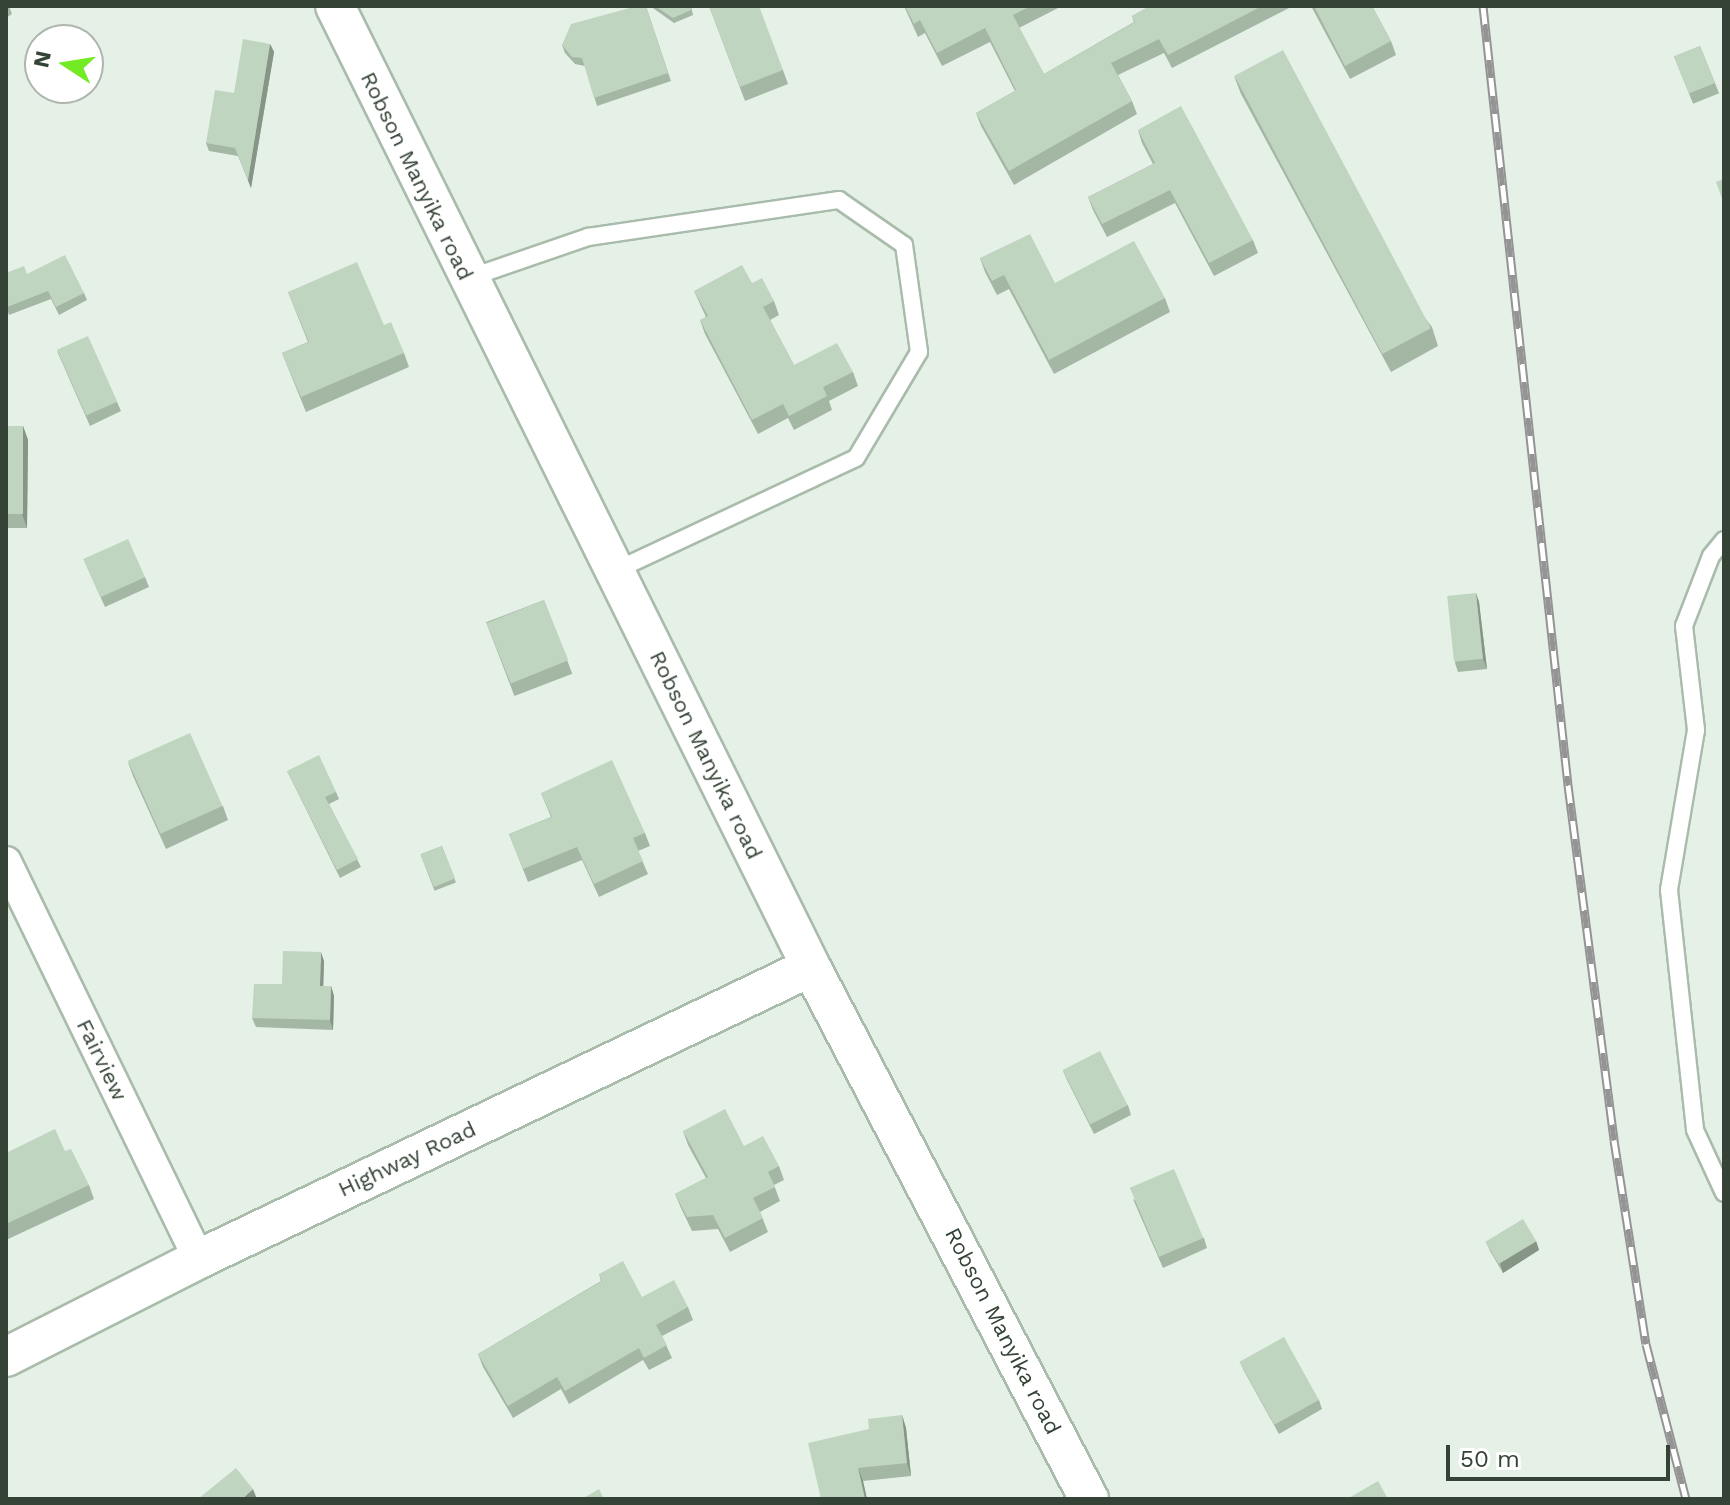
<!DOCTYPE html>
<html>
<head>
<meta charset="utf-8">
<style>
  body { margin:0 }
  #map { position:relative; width:1730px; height:1505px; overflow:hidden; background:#e5f1e7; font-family:"Work Sans",sans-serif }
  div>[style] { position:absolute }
  .roads { filter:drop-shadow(2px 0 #a9bcab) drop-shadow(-2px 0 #a9bcab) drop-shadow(0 2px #a9bcab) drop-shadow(0 -2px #a9bcab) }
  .service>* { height:16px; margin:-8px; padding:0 8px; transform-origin:8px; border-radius:8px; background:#fff }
  .minor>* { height:30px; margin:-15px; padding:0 15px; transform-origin:15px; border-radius:15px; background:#fff }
  .tertiary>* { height:38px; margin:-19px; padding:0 19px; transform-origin:19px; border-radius:19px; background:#fff }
  .rail>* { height:9px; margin-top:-4.5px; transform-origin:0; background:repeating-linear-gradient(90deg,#fff 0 18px,#949494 0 36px); box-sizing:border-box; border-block:2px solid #949494 }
  .wall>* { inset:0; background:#a4b7a5; transform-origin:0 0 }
  .shaded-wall>* { inset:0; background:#869586 }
  .building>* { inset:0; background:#bfd5c0; transform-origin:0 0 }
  span { translate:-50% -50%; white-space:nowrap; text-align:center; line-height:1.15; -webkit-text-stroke:8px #fff; paint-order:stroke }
  .street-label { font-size:22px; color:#354336 }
  .frame { position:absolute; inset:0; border:8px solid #354336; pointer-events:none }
  .north { position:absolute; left:24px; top:24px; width:80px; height:80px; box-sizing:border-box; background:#fff; border:2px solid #aeb4af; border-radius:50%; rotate:282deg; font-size:22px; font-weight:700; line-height:32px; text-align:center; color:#354336 }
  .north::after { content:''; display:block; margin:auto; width:28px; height:36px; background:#72ea24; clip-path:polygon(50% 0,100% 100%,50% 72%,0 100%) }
  .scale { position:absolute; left:1446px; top:1445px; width:224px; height:36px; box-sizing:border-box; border:4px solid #354336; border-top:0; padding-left:10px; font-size:24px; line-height:28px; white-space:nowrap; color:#354336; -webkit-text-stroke:6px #fff; paint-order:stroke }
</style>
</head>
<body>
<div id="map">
  <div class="roads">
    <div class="service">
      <div style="left:469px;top:278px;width:126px;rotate:-19deg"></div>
      <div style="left:588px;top:237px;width:254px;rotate:-8.4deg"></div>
      <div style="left:839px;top:200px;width:79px;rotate:34.7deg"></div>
      <div style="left:904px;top:245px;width:108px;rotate:82deg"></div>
      <div style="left:919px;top:352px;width:123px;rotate:120.7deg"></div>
      <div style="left:856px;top:458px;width:266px;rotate:154.9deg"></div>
      <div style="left:1724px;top:540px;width:21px;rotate:129deg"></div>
      <div style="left:1711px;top:556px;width:75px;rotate:111.1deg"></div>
      <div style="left:1684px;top:626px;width:105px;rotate:83.4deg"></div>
      <div style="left:1696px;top:730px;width:162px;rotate:99.6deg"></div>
      <div style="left:1669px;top:890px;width:241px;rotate:83.8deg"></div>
      <div style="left:1695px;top:1130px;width:69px;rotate:65.3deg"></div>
    </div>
    <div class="minor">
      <div style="left:6px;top:862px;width:441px;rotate:64.1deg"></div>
    </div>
    <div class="tertiary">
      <div style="left:335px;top:6px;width:1072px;rotate:63.65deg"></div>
      <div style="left:811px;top:967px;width:600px;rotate:62.41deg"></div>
      <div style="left:6px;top:1357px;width:216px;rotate:-26.9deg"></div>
      <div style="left:199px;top:1259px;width:678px;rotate:-25.51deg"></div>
    </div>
  </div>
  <div class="rail">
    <div style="left:1483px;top:6px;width:784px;rotate:83.77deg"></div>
    <div style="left:1568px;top:785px;width:358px;rotate:82.6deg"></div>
    <div style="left:1614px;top:1140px;width:206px;rotate:81.1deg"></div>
    <div style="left:1646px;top:1344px;width:160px;rotate:75.5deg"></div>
  </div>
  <div class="wall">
    <div style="clip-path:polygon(6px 6px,9px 6px,12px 14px,6px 18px)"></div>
    <div style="clip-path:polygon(646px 6px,671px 81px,597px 106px,585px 66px,575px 64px,565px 53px,562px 45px)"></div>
    <div style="clip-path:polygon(650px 6px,691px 6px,693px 15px,674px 23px)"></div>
    <div style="clip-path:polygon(709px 6px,783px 70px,788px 84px,745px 101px)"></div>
    <div style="clip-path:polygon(904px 6px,1062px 6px,1019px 28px,1044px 74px,1134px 22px,1132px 16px,1150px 6px,1293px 6px,1172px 68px,1164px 53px,1118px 75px,1132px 101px,1137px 114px,1014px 185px,981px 126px,976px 113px,1015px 91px,990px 42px,942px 66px,925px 33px,918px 37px)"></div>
    <div style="clip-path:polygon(1311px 6px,1372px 6px,1391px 41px,1396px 55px,1350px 79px)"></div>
    <div style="clip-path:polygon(270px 44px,274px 52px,251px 188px,238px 156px,209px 151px,206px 143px,234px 93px)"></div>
    <div style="left:1700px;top:46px;width:51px;height:28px;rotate:68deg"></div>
    <div style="clip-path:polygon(1234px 76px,1432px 327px,1438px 346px,1391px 372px,1241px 94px)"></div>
    <div style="clip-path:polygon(1138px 130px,1253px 240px,1258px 253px,1214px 276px,1175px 203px,1107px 237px,1093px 210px,1088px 197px,1153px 164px,1142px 143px)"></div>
    <div style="clip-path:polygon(980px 258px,1055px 283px,1165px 298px,1170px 312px,1054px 374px,1009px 289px,997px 295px,985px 272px)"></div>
    <div style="clip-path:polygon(27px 274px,84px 293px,87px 300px,59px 315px,51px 299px,9px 315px,6px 306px)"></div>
    <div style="clip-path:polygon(752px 283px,774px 301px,779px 315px,770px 320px,794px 365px,853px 372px,858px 386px,829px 401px,832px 410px,794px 430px,788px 418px,758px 434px,705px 334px,700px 320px,706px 317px,694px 291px)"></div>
    <div style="clip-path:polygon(288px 292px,384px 325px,404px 353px,409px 367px,306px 412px,282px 353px,308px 342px)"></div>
    <div style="clip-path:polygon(57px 351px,117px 402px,121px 411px,90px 426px)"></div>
    <div style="clip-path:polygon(6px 426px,23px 426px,28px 440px,27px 528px,6px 528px)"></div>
    <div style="clip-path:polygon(84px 560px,145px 577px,149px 587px,105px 607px)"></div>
    <div style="clip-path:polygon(1476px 593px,1479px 602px,1487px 669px,1458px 672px,1455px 663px)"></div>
    <div style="left:544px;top:600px;width:79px;height:62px;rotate:69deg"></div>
    <div style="clip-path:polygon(128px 762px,223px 806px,228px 820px,166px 849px,133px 776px)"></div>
    <div style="clip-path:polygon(287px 771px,336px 792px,339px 799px,329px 804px,361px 867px,340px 878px)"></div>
    <div style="clip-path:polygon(541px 793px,645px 833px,650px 846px,638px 851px,648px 874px,599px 897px,582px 860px,528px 882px,509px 834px,551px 817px)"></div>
    <div style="left:442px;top:846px;width:39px;height:23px;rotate:69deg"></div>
    <div style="clip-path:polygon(324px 961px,323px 986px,331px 986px,334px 996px,333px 1030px,256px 1027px,252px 1018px,282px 984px)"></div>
    <div style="clip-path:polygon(1063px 1071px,1128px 1105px,1131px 1115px,1094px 1134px,1067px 1080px)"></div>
    <div style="clip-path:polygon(683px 1131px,744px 1146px,779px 1166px,784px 1180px,774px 1185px,780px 1201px,760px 1212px,768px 1232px,730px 1252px,718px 1229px,692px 1231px,681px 1208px,675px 1194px,706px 1178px,688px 1145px)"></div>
    <div style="clip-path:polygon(6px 1153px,89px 1185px,94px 1199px,6px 1240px)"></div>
    <div style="clip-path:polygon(1133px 1199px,1204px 1238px,1207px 1248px,1163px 1268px)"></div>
    <div style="clip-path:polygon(1536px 1241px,1539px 1250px,1503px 1273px,1490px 1251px,1486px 1242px)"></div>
    <div style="clip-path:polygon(599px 1274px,642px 1297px,688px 1307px,693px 1320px,662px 1336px,672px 1358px,649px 1370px,643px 1360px,569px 1404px,561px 1389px,513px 1418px,483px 1367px,478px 1354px,601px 1281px)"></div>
    <div style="clip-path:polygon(1240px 1362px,1319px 1400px,1322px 1409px,1279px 1434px,1244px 1371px)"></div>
    <div style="clip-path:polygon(902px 1415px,906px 1428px,911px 1476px,863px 1481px,867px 1499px,821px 1499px,869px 1429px)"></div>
  </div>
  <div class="shaded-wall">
    <div style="clip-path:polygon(270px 44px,274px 52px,251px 188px,248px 180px)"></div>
    <div style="clip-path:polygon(23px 426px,28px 440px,27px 528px,22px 514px)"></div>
    <div style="clip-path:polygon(1476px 593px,1479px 602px,1487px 669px,1483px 659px)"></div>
    <div style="clip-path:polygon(321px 952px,324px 961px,323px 996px,320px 986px)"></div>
    <div style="clip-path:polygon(331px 986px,334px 996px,333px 1030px,330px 1020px)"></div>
    <div style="clip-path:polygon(1536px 1241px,1539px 1250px,1503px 1273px,1500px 1263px)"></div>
    <div style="clip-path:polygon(902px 1415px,906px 1428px,911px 1476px,907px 1463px)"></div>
    <div style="clip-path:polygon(858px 1468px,863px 1481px,867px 1499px,865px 1499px)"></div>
    <div style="clip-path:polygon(253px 1489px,257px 1499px,242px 1499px)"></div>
  </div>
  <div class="building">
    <div style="clip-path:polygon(637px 6px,646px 6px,668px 73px,594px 98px,582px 58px,572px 57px,562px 45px,571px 24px)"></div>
    <div style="clip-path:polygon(655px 6px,690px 6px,691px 10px,673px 18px)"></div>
    <div style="clip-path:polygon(709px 6px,759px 6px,783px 70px,740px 87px)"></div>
    <div style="clip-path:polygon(905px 6px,1031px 6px,1013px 15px,1044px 74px,1135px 22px,1132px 16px,1150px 6px,1262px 6px,1168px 55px,1159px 39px,1111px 63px,1132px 101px,1009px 171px,976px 113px,1016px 90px,985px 28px,937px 53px,920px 20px,914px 24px)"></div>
    <div style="clip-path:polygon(1314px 6px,1372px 6px,1391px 41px,1345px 66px)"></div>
    <div style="clip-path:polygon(243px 39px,270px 44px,248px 180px,235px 148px,206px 143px,215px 90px,234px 93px)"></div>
    <div style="left:1700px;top:46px;width:40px;height:28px;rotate:68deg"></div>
    <div style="left:1283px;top:50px;width:315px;height:55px;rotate:62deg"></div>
    <div style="clip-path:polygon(1181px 106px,1253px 240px,1209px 263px,1170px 190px,1102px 224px,1088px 197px,1155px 163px,1138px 130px)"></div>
    <div style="clip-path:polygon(1724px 179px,1724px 204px,1716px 182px)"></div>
    <div style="clip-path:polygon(1030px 234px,1055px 283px,1134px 241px,1165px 298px,1049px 360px,1004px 275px,992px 281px,980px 258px)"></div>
    <div style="clip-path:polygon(65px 255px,84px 293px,56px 307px,48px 291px,7px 307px,6px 273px,24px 266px,27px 274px)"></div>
    <div style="clip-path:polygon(357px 262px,384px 325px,391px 322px,404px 353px,301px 397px,282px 353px,309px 342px,288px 292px)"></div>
    <div style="clip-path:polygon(742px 265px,752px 283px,762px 278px,774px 301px,763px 307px,794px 365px,837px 343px,853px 372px,823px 387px,827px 396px,789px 416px,783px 404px,752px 420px,700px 320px,708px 316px,694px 291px)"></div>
    <div style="left:88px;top:336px;width:72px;height:34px;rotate:66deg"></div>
    <div style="left:6px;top:426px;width:17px;height:88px"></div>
    <div style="left:128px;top:539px;width:42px;height:49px;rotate:66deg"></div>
    <div style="left:1476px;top:593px;width:66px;height:29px;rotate:84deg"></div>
    <div style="left:544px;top:600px;width:65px;height:62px;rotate:68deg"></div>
    <div style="left:190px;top:733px;width:80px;height:68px;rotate:66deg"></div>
    <div style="clip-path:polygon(319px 755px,336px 792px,325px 797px,358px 859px,337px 870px,287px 771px)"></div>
    <div style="clip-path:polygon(612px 760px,645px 833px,633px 838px,643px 861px,594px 884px,577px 847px,523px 869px,509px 834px,552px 817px,541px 793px)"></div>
    <div style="left:442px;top:846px;width:35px;height:23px;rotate:68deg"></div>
    <div style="clip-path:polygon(283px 951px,321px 952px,320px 986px,331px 986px,330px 1020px,252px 1018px,254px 984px,282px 984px)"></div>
    <div style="left:1100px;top:1051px;width:61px;height:42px;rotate:63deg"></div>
    <div style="clip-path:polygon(725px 1109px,744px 1146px,763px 1136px,779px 1166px,768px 1172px,775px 1187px,753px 1198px,763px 1218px,725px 1238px,713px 1215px,687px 1217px,675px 1194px,708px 1177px,683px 1131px)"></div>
    <div style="clip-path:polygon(55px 1129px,65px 1151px,71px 1149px,89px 1185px,6px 1224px,6px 1153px)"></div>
    <div style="left:1174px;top:1169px;width:75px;height:48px;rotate:67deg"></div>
    <div style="left:1523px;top:1219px;width:26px;height:44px;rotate:59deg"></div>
    <div style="clip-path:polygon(623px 1261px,642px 1297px,674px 1280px,688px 1307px,656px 1325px,667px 1345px,644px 1358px,639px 1348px,565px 1391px,557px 1377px,508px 1406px,478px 1354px,602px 1281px,599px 1274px)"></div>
    <div style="left:1284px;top:1337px;width:72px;height:51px;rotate:61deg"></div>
    <div style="clip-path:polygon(902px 1415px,907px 1463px,858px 1468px,865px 1499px,821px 1499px,808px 1443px,869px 1429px,868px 1419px)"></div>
    <div style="clip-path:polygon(236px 1468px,253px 1489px,242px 1499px,198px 1499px)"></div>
    <div style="clip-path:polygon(1378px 1481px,1388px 1499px,1347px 1499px)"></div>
    <div style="clip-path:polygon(599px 1489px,604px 1499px,582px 1499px)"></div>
  </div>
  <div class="street-label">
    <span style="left:417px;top:176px;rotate:64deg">Robson Manyika road</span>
    <span style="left:706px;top:755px;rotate:64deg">Robson Manyika road</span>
    <span style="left:102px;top:1060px;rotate:64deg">Fairview</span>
    <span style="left:407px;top:1159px;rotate:-25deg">Highway Road</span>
    <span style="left:1003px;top:1331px;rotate:63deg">Robson Manyika road</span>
  </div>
  <div class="frame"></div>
  <div class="north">N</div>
  <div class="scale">50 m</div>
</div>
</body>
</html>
